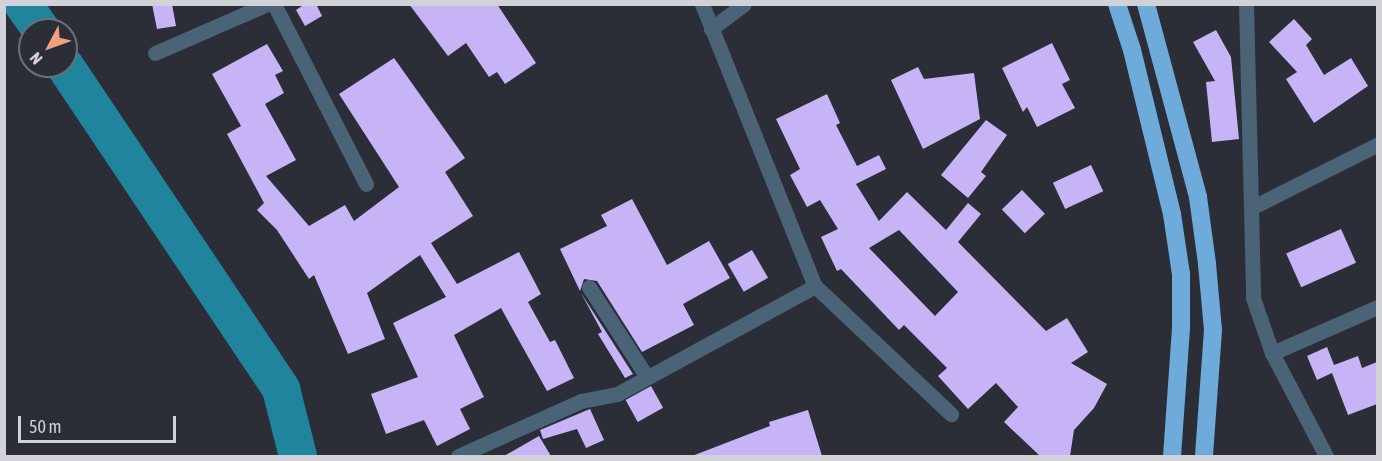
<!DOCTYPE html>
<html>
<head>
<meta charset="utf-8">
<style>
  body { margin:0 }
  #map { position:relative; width:1382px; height:461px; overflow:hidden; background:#2b2e37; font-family:"Asap Condensed",sans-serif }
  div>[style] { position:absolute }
  .river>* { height:38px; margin:-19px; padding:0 19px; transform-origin:19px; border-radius:19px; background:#20859c }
  .building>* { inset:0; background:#c6b4f7; transform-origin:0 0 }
  .street>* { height:15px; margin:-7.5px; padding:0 7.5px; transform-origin:7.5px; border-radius:7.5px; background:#4b6376 }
  .highway>* { height:18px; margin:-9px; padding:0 9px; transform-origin:9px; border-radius:9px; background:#6eaada }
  span { translate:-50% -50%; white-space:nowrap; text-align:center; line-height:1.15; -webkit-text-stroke:6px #2b2e37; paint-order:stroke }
  .frame { position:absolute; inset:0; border:6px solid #d0d2d8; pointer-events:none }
  .north { position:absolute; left:18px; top:18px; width:60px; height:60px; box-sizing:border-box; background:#2b2e37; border:2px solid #6d7077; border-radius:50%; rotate:229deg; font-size:16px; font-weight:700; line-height:24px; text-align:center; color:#d0d2d8 }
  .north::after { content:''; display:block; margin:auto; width:21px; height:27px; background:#f2a080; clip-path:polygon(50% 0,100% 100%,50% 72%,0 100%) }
  .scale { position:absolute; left:18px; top:416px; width:158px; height:27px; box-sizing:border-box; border:3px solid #d0d2d8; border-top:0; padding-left:8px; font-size:18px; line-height:21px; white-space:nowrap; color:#d0d2d8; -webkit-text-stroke:4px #2b2e37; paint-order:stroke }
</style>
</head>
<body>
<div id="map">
  <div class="river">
    <div style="left:23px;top:4px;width:32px;rotate:55deg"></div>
    <div style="left:65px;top:66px;width:389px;rotate:56.2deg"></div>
    <div style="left:281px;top:389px;width:69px;rotate:75.8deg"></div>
  </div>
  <div class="building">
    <div style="clip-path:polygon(152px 4px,172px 4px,176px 26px,157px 29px)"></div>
    <div style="clip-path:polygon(305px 4px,316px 4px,322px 16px,305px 26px,296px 10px)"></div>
    <div style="clip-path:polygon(409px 4px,497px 4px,536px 63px,505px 84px,497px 72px,489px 77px,466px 43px,448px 56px)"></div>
    <div style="clip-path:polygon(1294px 19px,1312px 39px,1306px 45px,1324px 75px,1351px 58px,1368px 86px,1314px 123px,1286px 79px,1297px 72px,1269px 42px)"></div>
    <div style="clip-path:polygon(1216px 30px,1231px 57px,1239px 139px,1212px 142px,1206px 82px,1215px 81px,1193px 42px)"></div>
    <div style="clip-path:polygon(1052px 43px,1070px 80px,1062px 84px,1075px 108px,1037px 127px,1027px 107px,1023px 112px,1002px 68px)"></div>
    <div style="clip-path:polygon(267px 44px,283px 71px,275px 75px,284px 93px,265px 104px,296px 160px,266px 176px,309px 226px,345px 205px,354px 221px,399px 187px,339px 94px,394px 58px,465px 158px,445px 172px,473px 216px,431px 243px,457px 284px,519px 252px,541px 294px,528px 302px,550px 342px,555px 340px,574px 378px,547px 391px,501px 308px,454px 335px,484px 397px,460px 409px,470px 429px,437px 446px,424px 420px,386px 434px,371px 394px,418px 377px,393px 323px,446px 297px,420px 255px,367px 293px,385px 339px,348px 354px,314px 275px,309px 279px,277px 230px,257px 210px,264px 203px,227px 134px,241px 126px,212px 74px)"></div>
    <div style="clip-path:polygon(918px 67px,924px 79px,974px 73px,980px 119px,923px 149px,891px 80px)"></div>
    <div style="clip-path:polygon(evenodd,827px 94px,840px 123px,836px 125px,857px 166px,879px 155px,886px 169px,856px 184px,879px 221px,907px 192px,946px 230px,968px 203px,981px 214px,958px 242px,1046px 331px,1067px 318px,1088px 352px,1071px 363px,1107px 384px,1094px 408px,1074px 430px,1070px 456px,1040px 456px,1004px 422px,1018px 407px,996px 383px,968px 409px,938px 376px,947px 368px,904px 325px,899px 330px,841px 269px,837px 271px,821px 237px,838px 229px,820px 200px,807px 207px,790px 175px,800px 169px,776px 119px,827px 94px,899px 230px,958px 292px,935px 316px,869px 248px,899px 230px)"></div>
    <div style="clip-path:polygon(986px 120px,1007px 135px,981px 172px,986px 176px,968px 198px,941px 175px)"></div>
    <div style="left:1091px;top:165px;width:29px;height:42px;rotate:65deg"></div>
    <div style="left:1022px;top:190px;width:33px;height:28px;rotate:46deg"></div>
    <div style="clip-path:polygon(632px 199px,667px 265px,709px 241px,730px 278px,683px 304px,694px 325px,642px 352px,597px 281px,584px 279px,580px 291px,560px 249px,607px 226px,601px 215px)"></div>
    <div style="left:1341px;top:229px;width:37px;height:60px;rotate:66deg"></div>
    <div style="left:752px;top:250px;width:32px;height:28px;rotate:60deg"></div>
    <div style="clip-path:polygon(581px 293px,633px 374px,625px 378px,598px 334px,602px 332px)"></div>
    <div style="clip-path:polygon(1327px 347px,1334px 365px,1358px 356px,1362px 368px,1377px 362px,1377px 404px,1348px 415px,1332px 373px,1317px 380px,1307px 356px)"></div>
    <div style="left:651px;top:386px;width:25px;height:29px;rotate:61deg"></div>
    <div style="clip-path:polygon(590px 409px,604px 440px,586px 448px,577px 429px,543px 439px,540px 430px)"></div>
    <div style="clip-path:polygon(808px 410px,822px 456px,692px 456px,770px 426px,769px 422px)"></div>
    <div style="clip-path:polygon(539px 436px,551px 456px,504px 456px)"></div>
  </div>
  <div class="street">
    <div style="left:274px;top:4px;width:202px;rotate:62.9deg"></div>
    <div style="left:702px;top:4px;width:304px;rotate:68.2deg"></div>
    <div style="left:815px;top:286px;width:187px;rotate:43.3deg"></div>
    <div style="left:1246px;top:4px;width:294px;rotate:88.6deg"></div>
    <div style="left:1253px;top:298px;width:58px;rotate:70.9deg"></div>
    <div style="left:1272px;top:353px;width:116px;rotate:62.3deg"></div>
    <div style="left:711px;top:29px;width:41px;rotate:-37.1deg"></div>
    <div style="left:155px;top:53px;width:122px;rotate:-23.6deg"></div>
    <div style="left:1253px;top:207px;width:140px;rotate:-26.7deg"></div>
    <div style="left:589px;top:287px;width:107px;rotate:57.2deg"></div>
    <div style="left:1272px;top:353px;width:116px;rotate:-23.5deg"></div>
    <div style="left:458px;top:456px;width:135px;rotate:-24.1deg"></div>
    <div style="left:581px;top:401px;width:37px;rotate:-11deg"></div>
    <div style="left:617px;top:394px;width:226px;rotate:-28.6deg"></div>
  </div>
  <div class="highway">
    <div style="left:1117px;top:4px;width:48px;rotate:71.9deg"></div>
    <div style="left:1132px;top:50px;width:169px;rotate:76.3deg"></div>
    <div style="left:1172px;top:214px;width:61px;rotate:81.5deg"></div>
    <div style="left:1181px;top:274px;width:54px;rotate:90deg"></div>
    <div style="left:1181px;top:328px;width:128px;rotate:94deg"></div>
    <div style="left:1146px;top:4px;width:200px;rotate:74.9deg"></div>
    <div style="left:1198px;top:197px;width:68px;rotate:82.3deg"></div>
    <div style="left:1207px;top:264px;width:66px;rotate:84.8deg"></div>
    <div style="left:1213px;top:330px;width:126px;rotate:94.1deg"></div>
  </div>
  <div class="frame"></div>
  <div class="north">N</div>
  <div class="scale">50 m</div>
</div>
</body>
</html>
